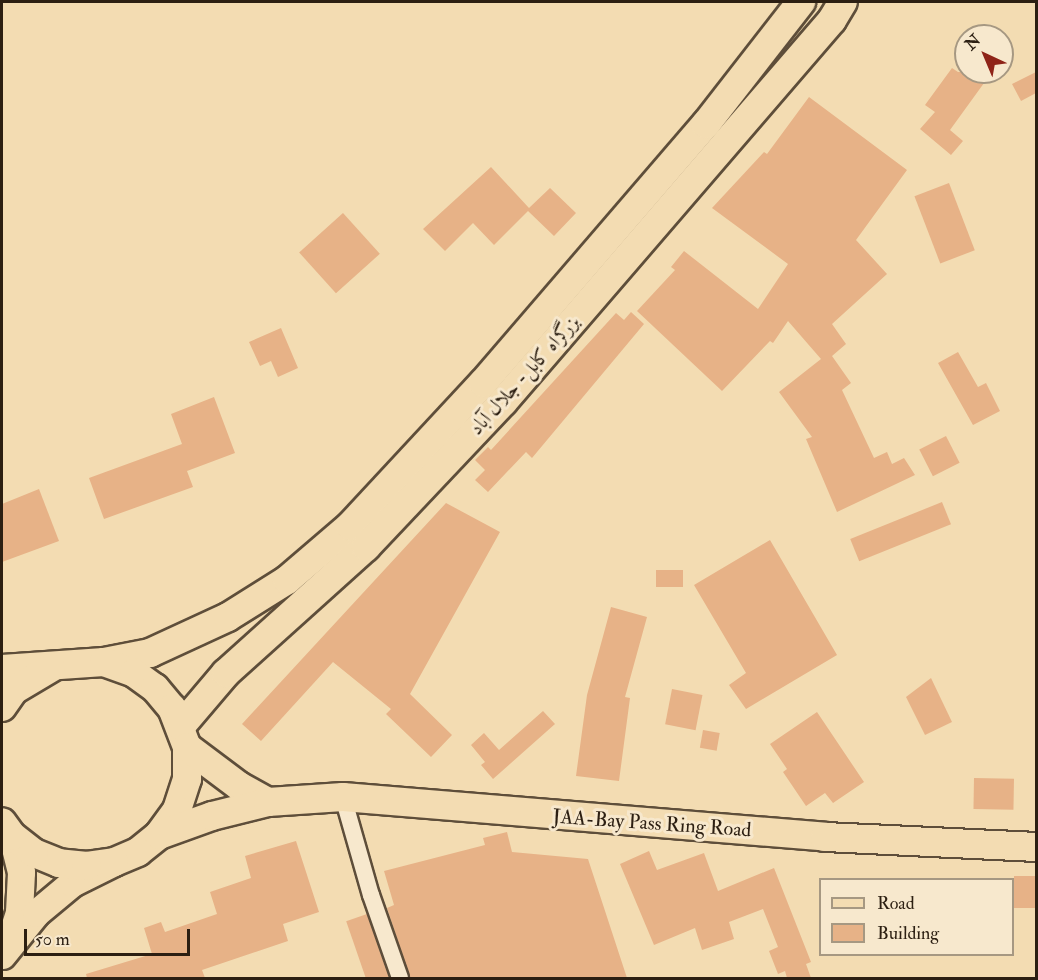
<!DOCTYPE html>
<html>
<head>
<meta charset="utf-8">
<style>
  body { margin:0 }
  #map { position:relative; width:1038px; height:980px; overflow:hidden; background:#f3dcb2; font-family:"IM FELL Double Pica",Amiri,serif }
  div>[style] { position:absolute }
  .building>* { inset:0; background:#e7b287; transform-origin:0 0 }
  .roads { filter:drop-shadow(2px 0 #5e4e3a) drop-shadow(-2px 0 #5e4e3a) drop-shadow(0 2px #5e4e3a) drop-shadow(0 -2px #5e4e3a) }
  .minor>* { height:16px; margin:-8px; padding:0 8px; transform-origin:8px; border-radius:8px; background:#f7e8cd }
  .primary>* { height:27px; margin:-13.5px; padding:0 13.5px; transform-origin:13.5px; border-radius:13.5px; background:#f3dcb2 }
  .trunk>* { height:28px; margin:-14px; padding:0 14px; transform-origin:14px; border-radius:14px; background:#f3dcb2 }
  span { translate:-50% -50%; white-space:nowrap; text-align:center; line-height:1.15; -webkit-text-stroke:6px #f7e8cd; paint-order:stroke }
  .street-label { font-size:20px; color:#2c1f12 }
  .frame { position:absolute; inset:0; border:3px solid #2c1f12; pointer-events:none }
  .legend { position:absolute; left:819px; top:878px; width:195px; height:78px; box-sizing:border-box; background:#f7e8cd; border:2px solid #a69882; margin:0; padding:8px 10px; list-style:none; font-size:18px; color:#2c1f12 }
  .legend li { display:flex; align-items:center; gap:12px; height:30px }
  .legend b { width:30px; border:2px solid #a69882 }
  .north { position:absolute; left:954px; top:24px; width:60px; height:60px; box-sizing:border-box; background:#f7e8cd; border:2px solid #a69882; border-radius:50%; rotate:316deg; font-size:16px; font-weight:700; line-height:24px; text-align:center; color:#2c1f12 }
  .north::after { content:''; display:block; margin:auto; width:21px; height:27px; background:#8f2418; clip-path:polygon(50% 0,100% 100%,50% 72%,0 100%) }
  .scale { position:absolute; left:24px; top:929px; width:166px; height:27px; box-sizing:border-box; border:3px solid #2c1f12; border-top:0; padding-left:8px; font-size:18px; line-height:21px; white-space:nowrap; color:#2c1f12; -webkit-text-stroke:4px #f7e8cd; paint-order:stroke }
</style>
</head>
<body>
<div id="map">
  <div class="building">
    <div style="clip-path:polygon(952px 68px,958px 72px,992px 72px,950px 130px,963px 141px,951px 155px,920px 129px,935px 112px,925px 105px)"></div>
    <div style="clip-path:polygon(1036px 72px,1036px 93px,1021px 101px,1012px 84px)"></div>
    <div style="clip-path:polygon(809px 97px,907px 170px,856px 240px,887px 274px,832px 324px,846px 344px,832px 356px,851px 383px,842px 390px,874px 458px,887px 452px,892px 464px,904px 458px,915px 475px,837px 512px,806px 439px,812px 437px,779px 392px,821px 359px,788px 321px,773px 343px,770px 341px,722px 391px,637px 311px,675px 270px,671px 267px,684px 251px,758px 309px,788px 264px,712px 208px,764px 152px,767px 154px)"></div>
    <div style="clip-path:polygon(491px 167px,529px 208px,550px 188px,576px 213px,554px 236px,528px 211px,494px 245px,473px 223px,445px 251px,423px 229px)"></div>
    <div style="left:949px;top:183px;width:72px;height:37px;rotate:69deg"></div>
    <div style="left:343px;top:213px;width:55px;height:59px;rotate:48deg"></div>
    <div style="clip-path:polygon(631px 312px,644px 324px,532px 458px,526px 452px,488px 492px,475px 480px,485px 470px,475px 460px,488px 447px,491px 450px,616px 313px,624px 320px)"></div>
    <div style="clip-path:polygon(281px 328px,298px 368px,278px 377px,271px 361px,260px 366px,249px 342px)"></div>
    <div style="clip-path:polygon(958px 352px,978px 387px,986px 383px,1000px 411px,973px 425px,938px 363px)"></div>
    <div style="clip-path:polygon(214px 397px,235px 453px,187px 471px,193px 487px,104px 519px,89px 478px,182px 444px,171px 414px)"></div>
    <div style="left:946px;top:436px;width:30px;height:30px;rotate:63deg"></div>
    <div style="clip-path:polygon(39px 489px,59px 541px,2px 562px,2px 504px)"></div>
    <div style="left:942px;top:502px;width:24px;height:99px;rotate:68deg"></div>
    <div style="clip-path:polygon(446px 503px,500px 532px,410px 694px,452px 735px,431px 757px,386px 714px,391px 709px,333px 662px,261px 741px,242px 724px)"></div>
    <div style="clip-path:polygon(770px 540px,837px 655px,746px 709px,729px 685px,746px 673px,694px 585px)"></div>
    <div style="left:656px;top:570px;width:27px;height:17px"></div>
    <div style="clip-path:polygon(611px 607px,647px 617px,625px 697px,630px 698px,619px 781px,576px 776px,587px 695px)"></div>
    <div style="clip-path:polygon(931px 678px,952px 722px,925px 735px,906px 697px)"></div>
    <div style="left:672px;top:689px;width:31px;height:36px;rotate:11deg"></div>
    <div style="clip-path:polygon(543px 711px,555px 724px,493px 779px,481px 765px,485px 762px,471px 745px,484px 733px,499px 750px)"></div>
    <div style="clip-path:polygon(817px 712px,864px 782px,833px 803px,825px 793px,806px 806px,783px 772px,787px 769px,770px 744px)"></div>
    <div style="left:703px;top:730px;width:17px;height:18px;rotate:10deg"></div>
    <div style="left:974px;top:778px;width:40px;height:31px;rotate:1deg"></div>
    <div style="clip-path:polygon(507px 832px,512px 852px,588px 859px,627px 978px,410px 978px,387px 908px,394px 905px,384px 871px,485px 845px,483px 838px)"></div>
    <div style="clip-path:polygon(296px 841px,319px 912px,283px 924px,288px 941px,202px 970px,205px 978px,87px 978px,86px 974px,152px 954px,144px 928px,161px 922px,165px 932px,217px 914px,210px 892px,251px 878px,245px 856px)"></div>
    <div style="clip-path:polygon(649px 851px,657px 870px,704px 853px,718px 891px,774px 868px,811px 962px,806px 964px,811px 978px,787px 978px,785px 971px,778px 974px,769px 951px,778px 947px,763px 909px,729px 922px,734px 939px,702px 950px,695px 928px,654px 945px,620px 864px)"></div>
    <div style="left:1014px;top:876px;width:22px;height:32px"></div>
    <div style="left:367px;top:914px;width:68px;height:22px;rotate:71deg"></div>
  </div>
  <div class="roads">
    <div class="minor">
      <div style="left:343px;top:797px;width:102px;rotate:74.1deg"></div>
      <div style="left:371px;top:895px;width:88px;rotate:70.7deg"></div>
    </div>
    <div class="primary">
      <div style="left:11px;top:937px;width:26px;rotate:-72deg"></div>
      <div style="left:19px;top:912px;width:40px;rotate:-87.1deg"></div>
      <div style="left:21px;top:872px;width:37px;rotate:-104deg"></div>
      <div style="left:2px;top:955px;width:54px;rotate:-51deg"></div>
      <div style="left:36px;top:913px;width:47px;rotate:-39.8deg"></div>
      <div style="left:72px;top:883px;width:45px;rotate:-26.6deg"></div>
    </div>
    <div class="trunk">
      <div style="left:104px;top:662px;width:47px;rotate:-11.1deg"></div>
      <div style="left:150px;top:653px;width:86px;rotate:-24.8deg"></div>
      <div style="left:228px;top:617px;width:70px;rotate:-32.1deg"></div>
      <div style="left:287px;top:580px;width:83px;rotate:-40.6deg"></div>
      <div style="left:350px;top:526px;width:195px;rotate:-47.1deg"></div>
      <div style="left:483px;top:383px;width:342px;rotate:-49.3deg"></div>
      <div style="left:706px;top:124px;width:155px;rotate:-52.1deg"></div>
      <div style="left:2px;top:669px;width:102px;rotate:-3.9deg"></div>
      <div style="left:104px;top:662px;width:32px;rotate:20deg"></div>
      <div style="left:134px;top:673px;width:26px;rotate:36deg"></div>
      <div style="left:155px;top:688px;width:26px;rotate:50deg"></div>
      <div style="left:172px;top:708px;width:42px;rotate:69deg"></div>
      <div style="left:187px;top:747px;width:32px;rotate:90deg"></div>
      <div style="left:187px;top:779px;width:33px;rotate:108deg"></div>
      <div style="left:177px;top:810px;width:31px;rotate:126deg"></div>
      <div style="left:159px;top:835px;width:27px;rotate:141deg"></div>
      <div style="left:138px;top:852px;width:26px;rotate:157deg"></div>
      <div style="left:114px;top:862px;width:27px;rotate:172deg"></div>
      <div style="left:87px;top:866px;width:28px;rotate:-174deg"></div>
      <div style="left:59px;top:863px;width:27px;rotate:-158deg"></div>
      <div style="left:34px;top:853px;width:28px;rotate:-142deg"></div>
      <div style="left:12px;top:836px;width:17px;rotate:-126deg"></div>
      <div style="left:2px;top:707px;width:21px;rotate:-55deg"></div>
      <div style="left:14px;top:690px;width:43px;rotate:-30.7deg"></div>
      <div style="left:181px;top:726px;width:70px;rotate:-49.7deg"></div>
      <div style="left:226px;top:673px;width:188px;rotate:-42deg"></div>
      <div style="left:366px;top:547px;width:199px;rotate:-46.6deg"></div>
      <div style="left:503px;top:402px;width:504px;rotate:-49.26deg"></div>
      <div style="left:832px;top:20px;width:21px;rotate:-59deg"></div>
      <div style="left:187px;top:747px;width:65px;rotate:36.9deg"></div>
      <div style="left:239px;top:786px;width:33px;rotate:29deg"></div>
      <div style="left:159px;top:835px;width:56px;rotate:-19.7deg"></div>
      <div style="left:212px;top:816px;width:58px;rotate:-14deg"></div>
      <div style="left:268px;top:802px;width:75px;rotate:-3.8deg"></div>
      <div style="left:343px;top:797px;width:484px;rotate:4.7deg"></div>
      <div style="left:825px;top:837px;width:211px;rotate:2.7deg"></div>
    </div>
  </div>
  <div class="street-label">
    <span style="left:524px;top:375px;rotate:-48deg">بزرگراه کابل- جلال آباد</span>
    <span style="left:652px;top:823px;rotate:4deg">JAA-Bay Pass Ring Road</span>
  </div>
  <div class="frame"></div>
  <ul class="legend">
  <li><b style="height:8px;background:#f3dcb2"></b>Road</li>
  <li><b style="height:16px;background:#e7b287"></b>Building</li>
  </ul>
  <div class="north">N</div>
  <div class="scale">50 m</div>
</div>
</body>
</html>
